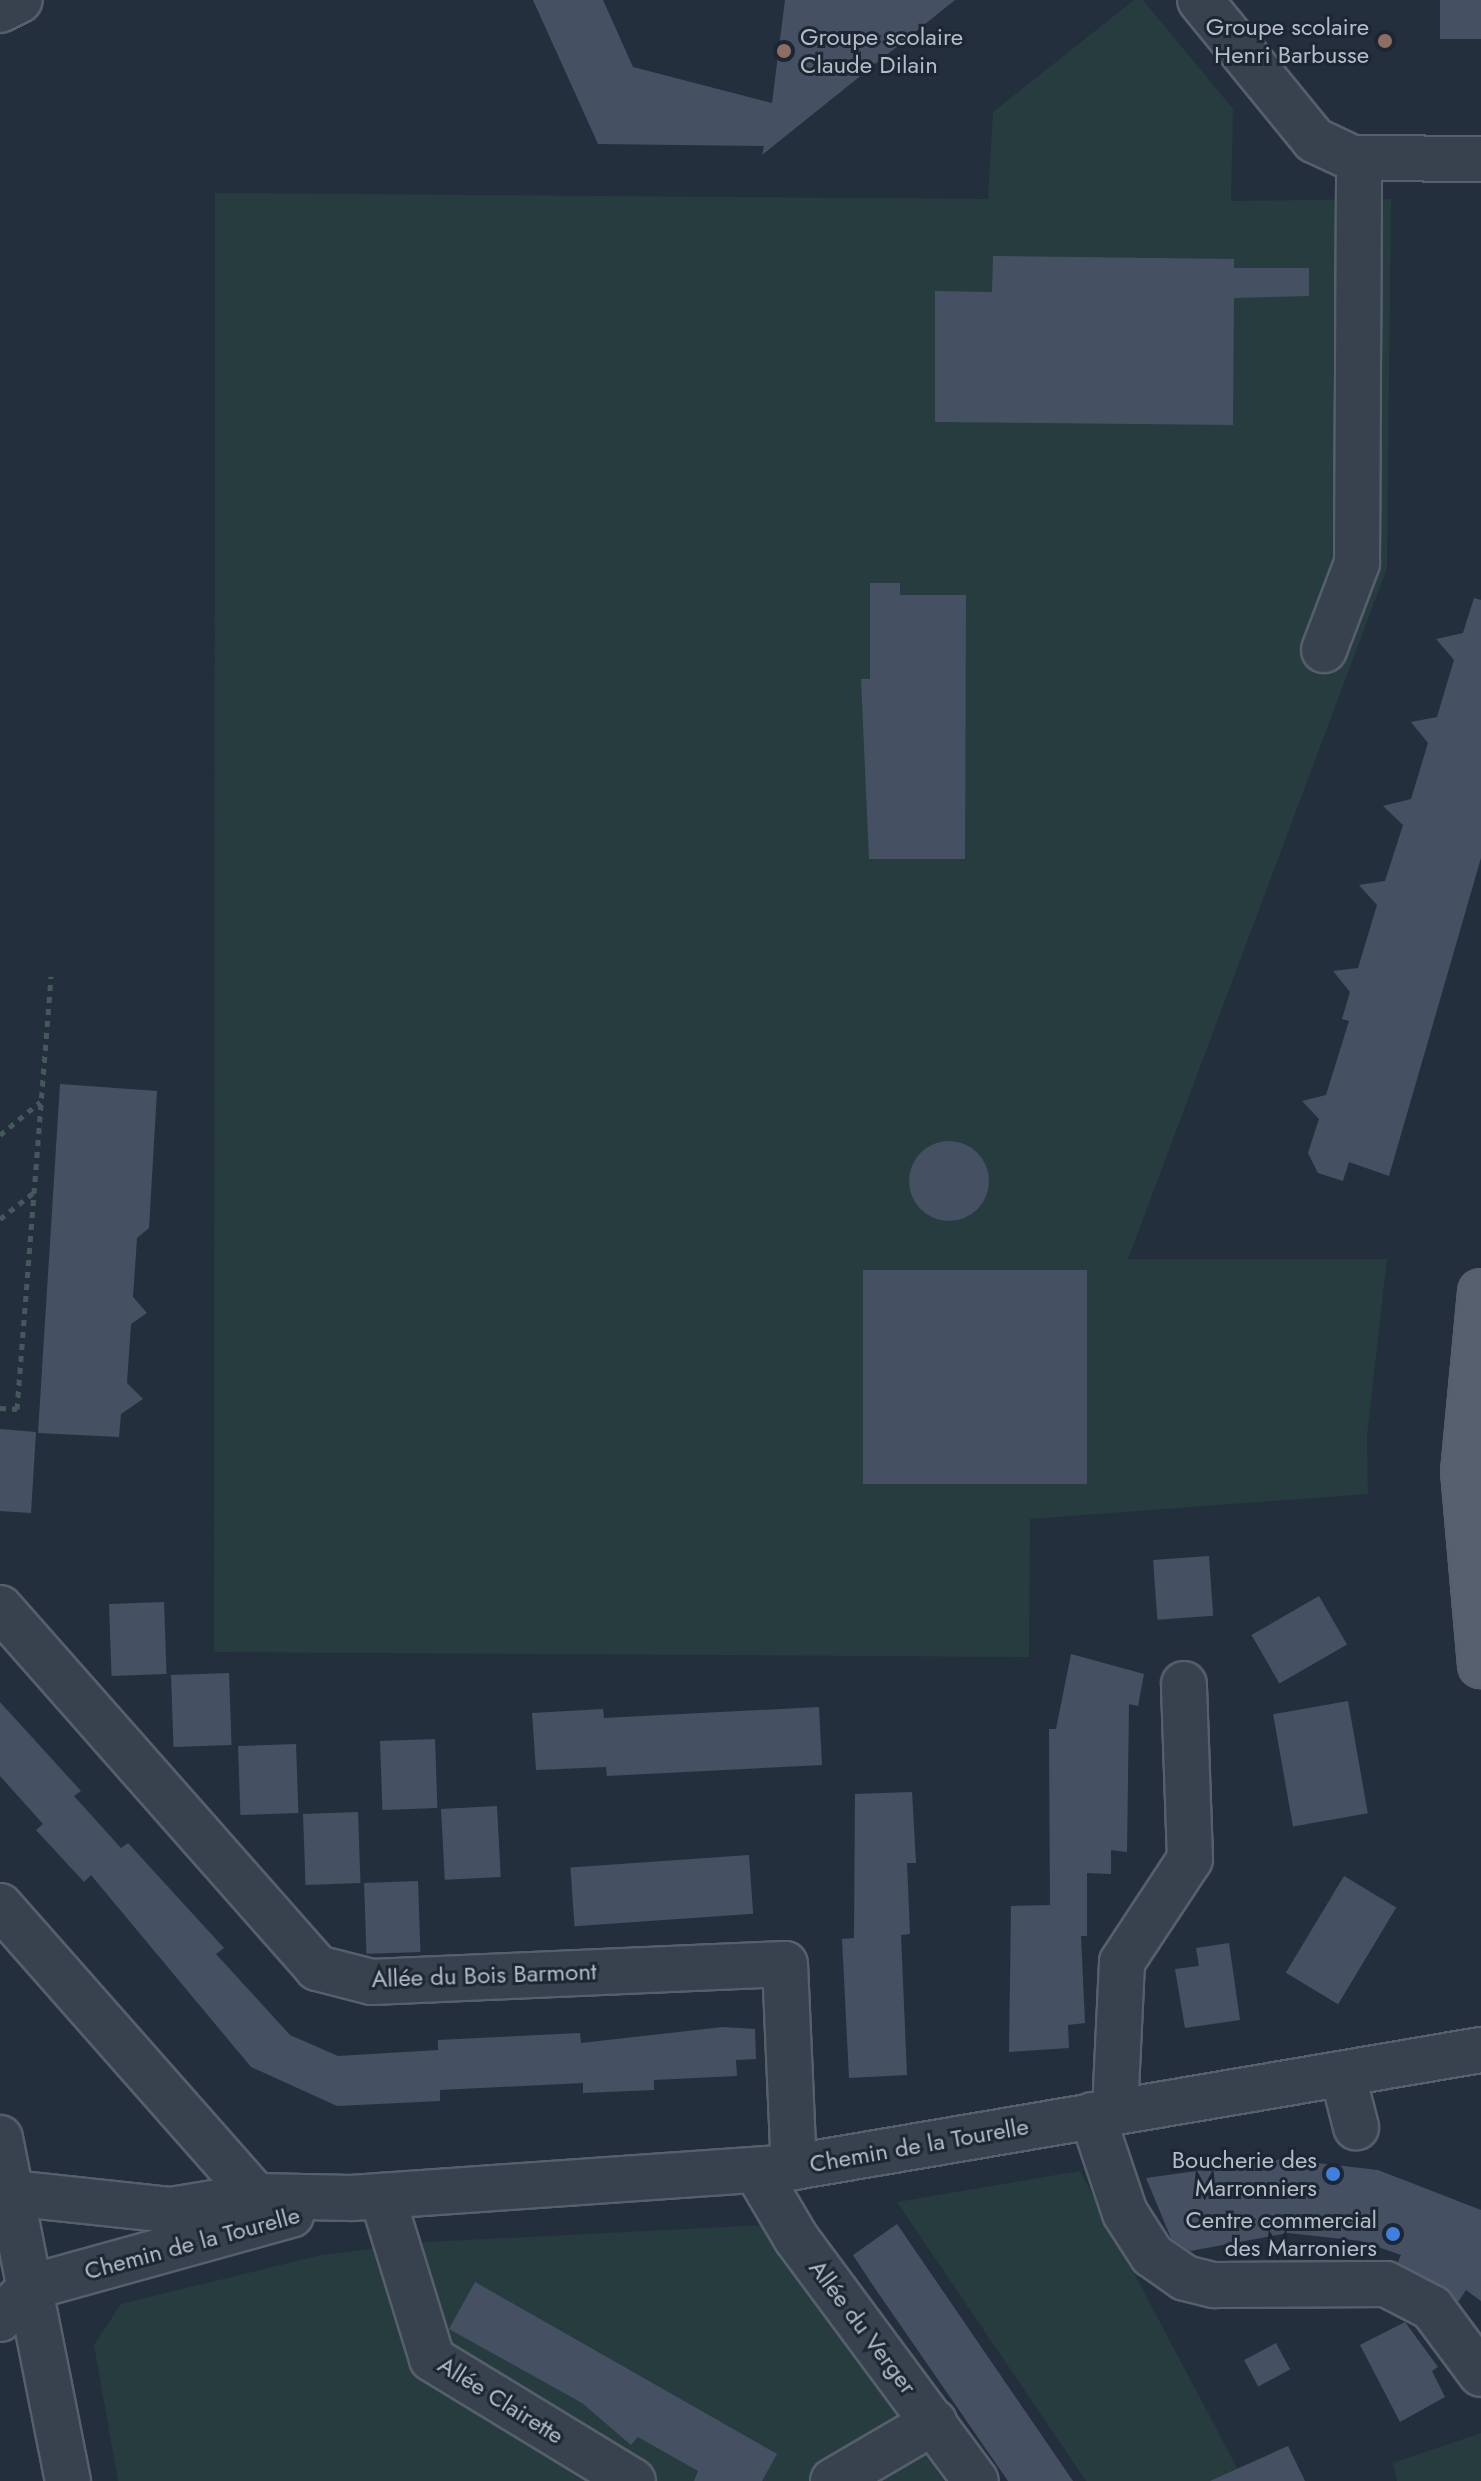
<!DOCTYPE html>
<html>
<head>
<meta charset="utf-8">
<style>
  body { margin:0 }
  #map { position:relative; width:1481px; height:2481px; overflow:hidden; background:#242f3e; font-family:Jost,sans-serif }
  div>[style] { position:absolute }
  .green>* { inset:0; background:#263c3f }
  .building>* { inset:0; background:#455162; transform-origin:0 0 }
  .round { border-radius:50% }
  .path>* { height:5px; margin-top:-2.5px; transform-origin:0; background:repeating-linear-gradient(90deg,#44595c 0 6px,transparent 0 12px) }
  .roads { filter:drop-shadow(2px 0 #565f6c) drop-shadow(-2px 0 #565f6c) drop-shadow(0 2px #565f6c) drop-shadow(0 -2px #565f6c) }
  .minor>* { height:44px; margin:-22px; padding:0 22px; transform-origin:22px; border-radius:22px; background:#38414e }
  .major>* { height:44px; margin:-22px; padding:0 22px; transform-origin:22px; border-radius:22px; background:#56606e }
  .dots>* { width:22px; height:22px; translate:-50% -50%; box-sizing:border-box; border:4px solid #1d2633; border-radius:50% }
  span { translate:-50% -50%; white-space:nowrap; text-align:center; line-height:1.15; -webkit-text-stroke:6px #1d2633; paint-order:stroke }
  .poi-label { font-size:24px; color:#b4bcc9 }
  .right { translate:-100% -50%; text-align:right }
  .left { translate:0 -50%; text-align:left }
  .street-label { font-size:24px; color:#b4bcc9 }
</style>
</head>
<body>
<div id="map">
  <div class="green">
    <div style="clip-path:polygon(1134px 0,1143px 0,1233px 109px,1231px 201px,1391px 199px,1387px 568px,1128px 1259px,1387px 1259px,1367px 1436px,1368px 1494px,1030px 1519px,1029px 1657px,214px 1652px,215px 193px,988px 199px,993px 112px)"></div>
    <div style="clip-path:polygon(1080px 2171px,1244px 2481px,1086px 2481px,897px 2202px)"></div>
    <div style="clip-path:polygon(765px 2225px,944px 2481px,118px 2481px,94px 2345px,121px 2304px,321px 2255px,428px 2242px)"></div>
    <div style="clip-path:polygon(1481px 2433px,1481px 2481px,1397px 2481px,1393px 2463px)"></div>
  </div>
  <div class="building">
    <div style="clip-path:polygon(533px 0,603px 0,633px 67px,772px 103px,785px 0,955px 0,762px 155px,764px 146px,598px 144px)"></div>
    <div style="left:1440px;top:0;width:41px;height:39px"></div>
    <div style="clip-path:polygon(993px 256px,1234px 259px,1234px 268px,1309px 268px,1309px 296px,1234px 298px,1233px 425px,935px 422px,935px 291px,992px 292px)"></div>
    <div style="clip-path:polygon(870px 583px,900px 583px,900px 595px,966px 595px,965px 859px,869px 859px,861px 679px,870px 679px)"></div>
    <div style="clip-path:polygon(1474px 598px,1481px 600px,1481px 858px,1389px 1176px,1349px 1162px,1343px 1181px,1318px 1173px,1308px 1153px,1319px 1119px,1302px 1101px,1326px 1095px,1349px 1021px,1342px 1019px,1350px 992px,1333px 971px,1358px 968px,1377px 905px,1359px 885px,1385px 881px,1403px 825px,1383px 806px,1411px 799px,1428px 743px,1411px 722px,1437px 717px,1454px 660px,1436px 639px,1463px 633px)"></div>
    <div style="clip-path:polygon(60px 1084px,157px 1091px,149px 1228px,137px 1238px,133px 1297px,147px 1313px,131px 1324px,127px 1383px,143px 1399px,121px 1414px,119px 1437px,38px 1433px)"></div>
    <div class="round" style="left:909px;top:1141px;width:80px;height:80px"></div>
    <div style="left:1087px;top:1270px;width:214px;height:224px;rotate:90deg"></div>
    <div style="clip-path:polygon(0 1429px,36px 1432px,31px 1513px,0 1511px)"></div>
    <div style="left:1209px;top:1556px;width:60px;height:56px;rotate:86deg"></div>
    <div style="left:1319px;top:1596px;width:56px;height:78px;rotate:60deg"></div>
    <div style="left:164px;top:1602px;width:72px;height:55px;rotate:88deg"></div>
    <div style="clip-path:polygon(1071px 1654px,1144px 1674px,1138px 1706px,1129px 1704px,1127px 1852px,1111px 1850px,1111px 1874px,1087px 1873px,1087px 1936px,1081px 1936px,1085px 2023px,1068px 2025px,1069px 2048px,1009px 2052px,1011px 1906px,1050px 1905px,1049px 1729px,1056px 1729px)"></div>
    <div style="left:229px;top:1673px;width:72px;height:58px;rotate:88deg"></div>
    <div style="left:1348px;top:1701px;width:114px;height:76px;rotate:80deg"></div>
    <div style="clip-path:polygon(0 1702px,81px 1791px,74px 1796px,121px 1848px,128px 1843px,224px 1948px,216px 1954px,290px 2035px,338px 2056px,438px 2050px,438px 2040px,580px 2033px,581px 2043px,723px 2027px,755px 2029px,756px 2059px,736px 2060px,737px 2076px,654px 2080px,654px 2090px,583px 2093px,583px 2083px,440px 2090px,440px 2101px,337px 2106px,251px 2067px,91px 1875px,84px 1882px,36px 1830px,43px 1824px,0 1776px)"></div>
    <div style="clip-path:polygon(819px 1707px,822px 1765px,607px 1776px,606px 1767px,536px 1770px,532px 1713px,603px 1709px,604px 1718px)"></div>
    <div style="left:435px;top:1739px;width:69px;height:55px;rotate:88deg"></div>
    <div style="left:296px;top:1744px;width:69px;height:58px;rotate:88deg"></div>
    <div style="clip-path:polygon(912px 1792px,916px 1863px,907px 1863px,910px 1934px,901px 1935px,907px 2075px,849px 2078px,842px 1939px,854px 1938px,855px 1794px)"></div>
    <div style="left:497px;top:1806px;width:71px;height:56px;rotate:87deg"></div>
    <div style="left:358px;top:1812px;width:71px;height:55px;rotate:88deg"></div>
    <div style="left:749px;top:1855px;width:59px;height:179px;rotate:86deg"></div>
    <div style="left:1344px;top:1876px;width:61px;height:113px;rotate:31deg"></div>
    <div style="left:418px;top:1881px;width:71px;height:54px;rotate:88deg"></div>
    <div style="clip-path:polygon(1229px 1943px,1240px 2020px,1185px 2028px,1175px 1969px,1199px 1966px,1196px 1948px)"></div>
    <div style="clip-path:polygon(1282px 2159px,1378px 2170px,1481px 2210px,1481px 2301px,1466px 2290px,1458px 2302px,1398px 2262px,1401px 2255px,1361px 2241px,1288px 2233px,1190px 2251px,1171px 2238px,1146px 2178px)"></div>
    <div style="clip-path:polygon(897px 2224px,1073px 2481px,1008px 2481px,872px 2284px,853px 2255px)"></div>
    <div style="clip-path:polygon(475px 2282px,777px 2454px,762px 2481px,694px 2481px,698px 2471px,638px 2437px,631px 2445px,582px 2403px,449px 2329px)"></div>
    <div style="clip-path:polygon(1405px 2322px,1438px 2367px,1432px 2371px,1445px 2397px,1400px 2422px,1360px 2345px)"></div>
    <div style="left:1276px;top:2343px;width:30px;height:36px;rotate:62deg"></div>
    <div style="clip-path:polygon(1288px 2446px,1305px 2481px,1210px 2481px)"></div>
  </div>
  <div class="path">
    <div style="left:0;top:1135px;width:52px;rotate:-39.5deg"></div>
    <div style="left:0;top:1219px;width:42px;rotate:-38.2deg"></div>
    <div style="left:0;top:1408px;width:17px;rotate:3deg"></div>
    <div style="left:17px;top:1409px;width:434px;rotate:-85.5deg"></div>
  </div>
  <div class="roads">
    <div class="minor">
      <div style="left:1200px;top:0;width:181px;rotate:50.8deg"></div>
      <div style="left:1314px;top:140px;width:42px;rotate:25.3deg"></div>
      <div style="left:1352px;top:158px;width:129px;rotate:0.4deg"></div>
      <div style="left:0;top:10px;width:22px;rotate:-27deg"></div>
      <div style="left:1324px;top:650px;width:93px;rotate:-69.2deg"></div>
      <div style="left:1357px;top:563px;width:405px;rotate:-89.7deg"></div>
      <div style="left:0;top:1608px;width:480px;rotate:48.6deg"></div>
      <div style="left:317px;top:1968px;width:57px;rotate:14.3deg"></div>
      <div style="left:372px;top:1982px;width:413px;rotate:-2.5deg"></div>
      <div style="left:785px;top:1964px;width:203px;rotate:87.5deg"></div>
      <div style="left:0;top:1906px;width:387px;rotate:48.6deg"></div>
      <div style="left:1343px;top:2076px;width:53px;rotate:75.7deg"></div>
      <div style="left:1115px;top:2111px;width:149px;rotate:-87.3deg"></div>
      <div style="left:1122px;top:1962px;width:123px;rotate:-56.6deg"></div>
      <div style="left:1190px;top:1859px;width:175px;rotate:-92deg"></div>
      <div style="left:1092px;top:2115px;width:103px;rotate:71.4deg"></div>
      <div style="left:1125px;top:2213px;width:50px;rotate:57.3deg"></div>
      <div style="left:1152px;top:2255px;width:40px;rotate:34.9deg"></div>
      <div style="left:1185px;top:2278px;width:30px;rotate:14deg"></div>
      <div style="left:1214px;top:2285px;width:172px;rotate:-0.3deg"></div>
      <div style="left:1386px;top:2284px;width:52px;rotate:27.6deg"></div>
      <div style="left:1432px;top:2308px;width:82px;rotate:53.4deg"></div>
      <div style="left:0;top:2138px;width:350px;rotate:78.8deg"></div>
      <div style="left:756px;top:2170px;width:79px;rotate:59.5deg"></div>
      <div style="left:796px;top:2238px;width:302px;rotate:53.5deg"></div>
      <div style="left:11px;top:2193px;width:161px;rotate:6.1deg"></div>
      <div style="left:171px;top:2210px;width:86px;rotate:-9.4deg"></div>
      <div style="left:256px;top:2196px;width:96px;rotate:1.2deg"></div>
      <div style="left:352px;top:2198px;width:443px;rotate:-4deg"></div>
      <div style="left:794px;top:2167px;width:697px;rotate:-9.67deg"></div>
      <div style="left:382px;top:2196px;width:170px;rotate:72.9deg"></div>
      <div style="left:432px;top:2359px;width:235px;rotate:31.3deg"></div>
      <div style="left:31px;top:2287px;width:270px;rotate:-15.5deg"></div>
      <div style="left:0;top:2319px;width:45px;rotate:-45.9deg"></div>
      <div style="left:833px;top:2481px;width:117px;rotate:-30.3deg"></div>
    </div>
    <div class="major">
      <div style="left:1481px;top:1292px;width:180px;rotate:95.4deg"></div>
      <div style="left:1464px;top:1471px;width:195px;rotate:85deg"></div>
    </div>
  </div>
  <div class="dots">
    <div style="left:1385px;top:41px;background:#8d6e63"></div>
    <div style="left:784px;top:51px;background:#8d6e63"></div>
    <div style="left:1333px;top:2174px;background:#3f7fe0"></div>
    <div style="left:1393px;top:2234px;background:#3f7fe0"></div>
  </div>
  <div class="poi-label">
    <span class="right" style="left:1369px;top:41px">Groupe scolaire<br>Henri Barbusse</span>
    <span class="left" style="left:800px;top:51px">Groupe scolaire<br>Claude Dilain</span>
    <span class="right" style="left:1317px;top:2174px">Boucherie des<br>Marronniers</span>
    <span class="right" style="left:1377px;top:2234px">Centre commercial<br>des Marroniers</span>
  </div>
  <div class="street-label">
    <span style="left:484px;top:1975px;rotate:-2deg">Allée du Bois Barmont</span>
    <span style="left:919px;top:2145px;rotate:-10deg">Chemin de la Tourelle</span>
    <span style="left:192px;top:2243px;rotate:-15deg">Chemin de la Tourelle</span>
    <span style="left:863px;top:2327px;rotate:53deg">Allée du Verger</span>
    <span style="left:501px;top:2400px;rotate:32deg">Allée Clairette</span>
  </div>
</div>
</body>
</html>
